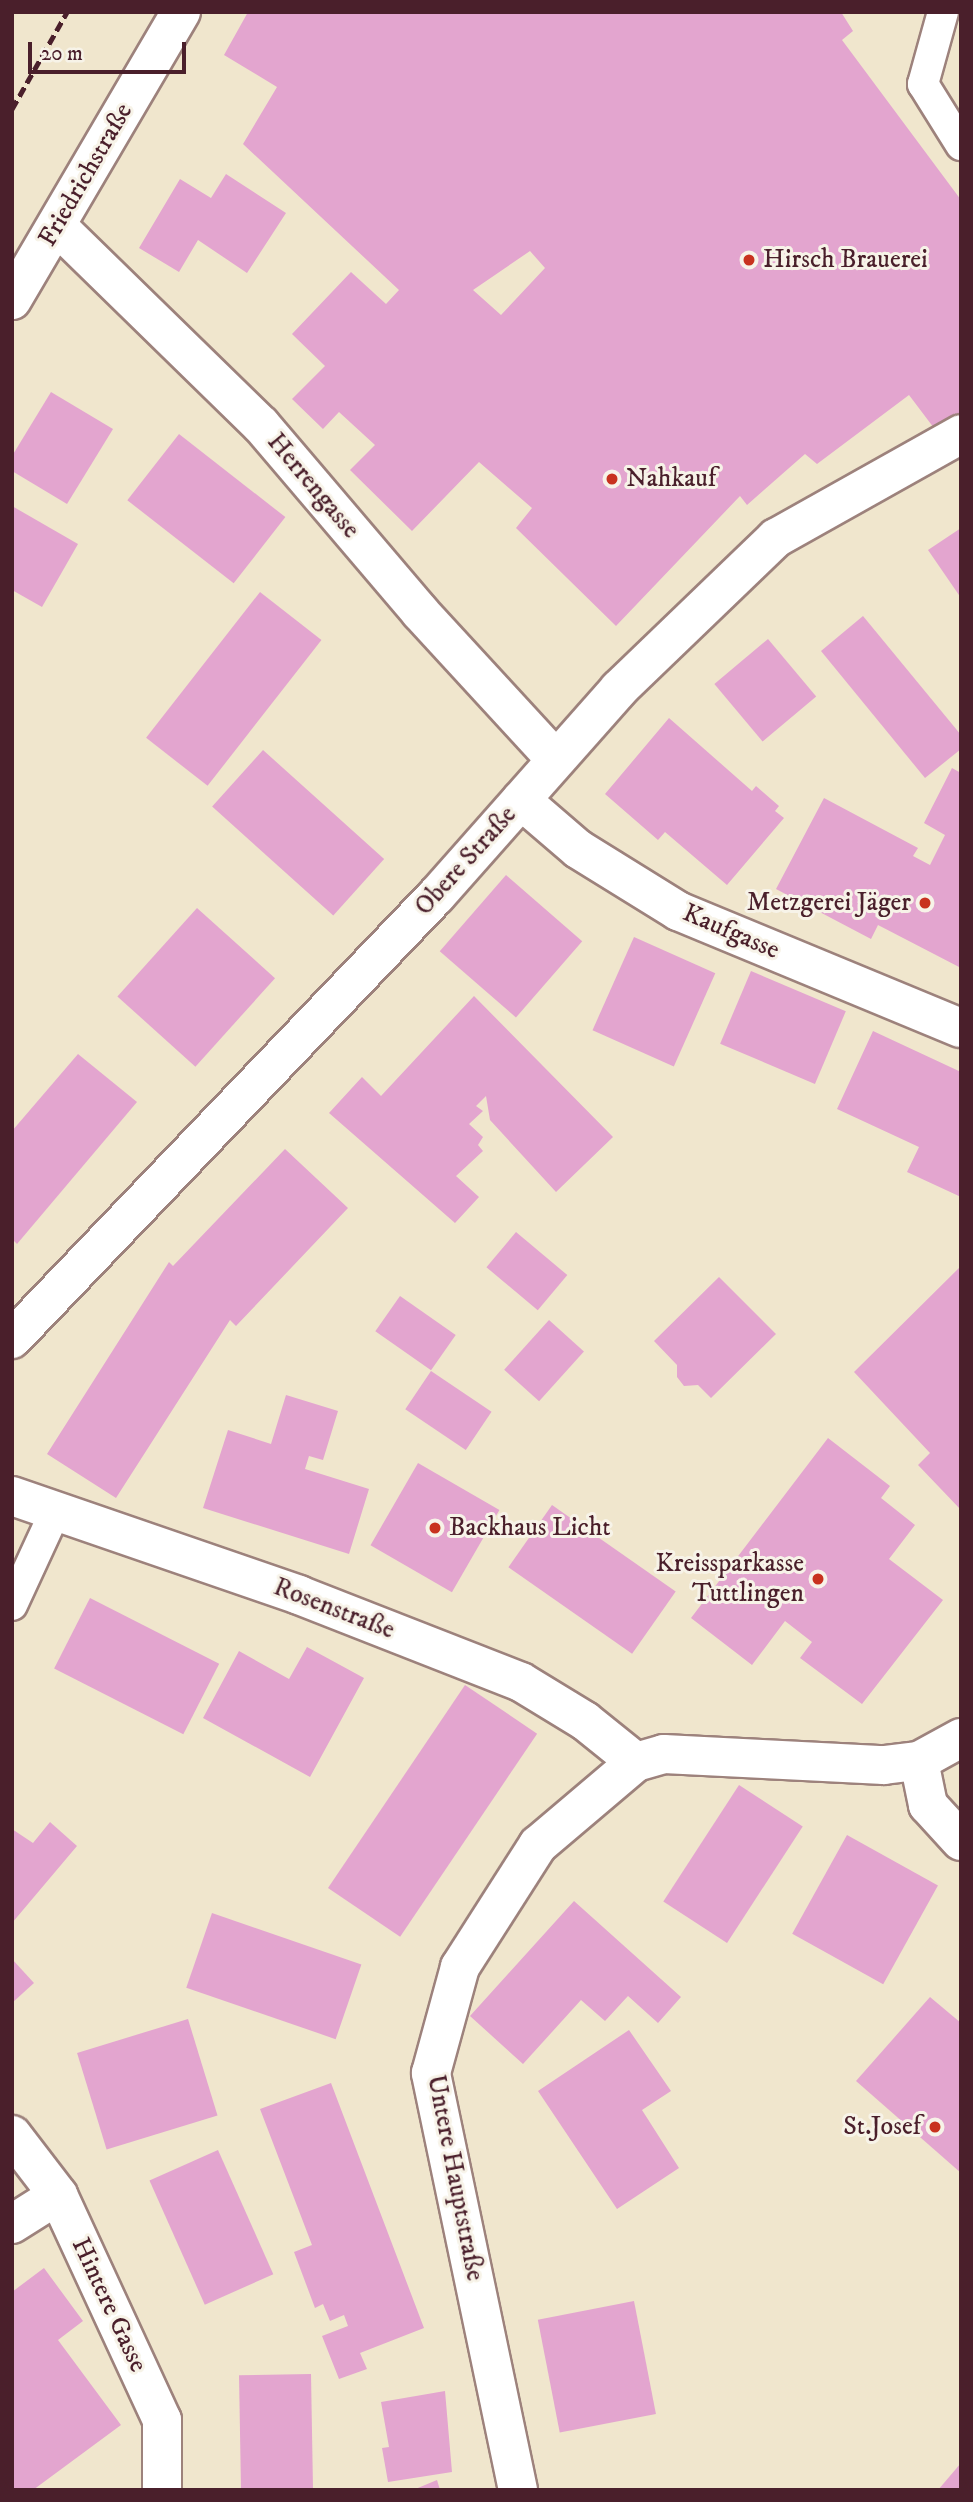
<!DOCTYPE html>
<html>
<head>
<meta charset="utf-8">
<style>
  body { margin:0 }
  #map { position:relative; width:973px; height:2502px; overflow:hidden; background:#f0e6cd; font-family:"IM FELL DW Pica",serif }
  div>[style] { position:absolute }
  .building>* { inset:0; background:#e3a5cf; transform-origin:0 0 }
  .roads { filter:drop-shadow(2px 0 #9d827c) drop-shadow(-2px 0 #9d827c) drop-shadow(0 2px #9d827c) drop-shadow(0 -2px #9d827c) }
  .lane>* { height:30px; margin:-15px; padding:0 15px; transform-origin:15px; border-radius:15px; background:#fff }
  .street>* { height:38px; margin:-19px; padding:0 19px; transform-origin:19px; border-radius:19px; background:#fff }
  .rail>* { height:5px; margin-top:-2.5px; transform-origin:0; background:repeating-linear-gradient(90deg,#4a1f2b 0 10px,transparent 0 15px) }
  .dots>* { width:19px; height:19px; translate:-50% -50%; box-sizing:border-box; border:4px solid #f7f3e8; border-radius:50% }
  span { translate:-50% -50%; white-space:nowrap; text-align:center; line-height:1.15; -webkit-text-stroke:6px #f7f3e8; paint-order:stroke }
  .street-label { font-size:26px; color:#4a1f2b }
  .poi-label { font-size:26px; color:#4a1f2b }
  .left { translate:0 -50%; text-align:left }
  .right { translate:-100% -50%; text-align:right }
  .frame { position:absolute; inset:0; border:14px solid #4a1f2b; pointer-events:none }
  .scale { position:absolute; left:28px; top:42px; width:158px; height:32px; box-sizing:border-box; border:4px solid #4a1f2b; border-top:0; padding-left:9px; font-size:21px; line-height:24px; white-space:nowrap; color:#4a1f2b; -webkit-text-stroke:5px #f7f3e8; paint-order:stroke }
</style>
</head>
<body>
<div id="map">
  <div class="building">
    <div style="clip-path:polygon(evenodd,248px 12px,841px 12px,853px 31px,842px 40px,961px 200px,961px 428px,943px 440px,909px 395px,817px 464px,805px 454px,747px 505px,740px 496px,616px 626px,516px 528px,532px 508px,479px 462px,412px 531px,350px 470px,375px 445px,339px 412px,323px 429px,292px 399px,325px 366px,292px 334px,351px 272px,386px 304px,399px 290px,243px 144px,277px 87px,224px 55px,248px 12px,530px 251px,545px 268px,501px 315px,473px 290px,530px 251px)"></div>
    <div style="clip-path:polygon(226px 174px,286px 213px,247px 273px,198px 240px,179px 272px,139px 248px,180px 179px,211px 198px)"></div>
    <div style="clip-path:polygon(51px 392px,113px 429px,67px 504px,12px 471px,12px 456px)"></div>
    <div style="left:179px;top:434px;width:135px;height:84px;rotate:38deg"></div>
    <div style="clip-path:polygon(12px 506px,78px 544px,42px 607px,12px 590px)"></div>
    <div style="clip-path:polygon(961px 528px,961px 598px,928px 550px)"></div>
    <div style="left:260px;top:592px;width:78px;height:185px;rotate:38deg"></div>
    <div style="clip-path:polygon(863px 616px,961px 735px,961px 749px,925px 778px,821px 651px)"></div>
    <div style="left:768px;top:639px;width:75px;height:70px;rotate:50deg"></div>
    <div style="clip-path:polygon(669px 718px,752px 791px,756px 786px,779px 806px,775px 811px,784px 818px,727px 885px,665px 832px,658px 840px,605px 794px)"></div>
    <div style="left:263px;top:750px;width:163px;height:76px;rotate:42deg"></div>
    <div style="clip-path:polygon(952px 768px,961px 773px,961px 968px,878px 925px,871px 939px,776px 889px,824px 798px,918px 848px,913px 856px,930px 865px,945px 835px,924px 823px)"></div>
    <div style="left:506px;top:875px;width:101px;height:101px;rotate:41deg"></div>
    <div style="left:197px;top:908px;width:105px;height:119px;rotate:42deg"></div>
    <div style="left:634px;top:937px;width:89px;height:102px;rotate:24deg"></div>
    <div style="left:751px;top:971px;width:103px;height:79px;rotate:23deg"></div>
    <div style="clip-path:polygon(474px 996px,613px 1137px,556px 1192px,490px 1120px,486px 1096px,476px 1106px,483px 1111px,469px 1124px,483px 1137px,478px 1145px,483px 1151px,456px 1176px,479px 1197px,455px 1223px,329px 1113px,362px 1077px,381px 1096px)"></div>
    <div style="clip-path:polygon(873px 1031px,961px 1072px,961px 1197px,907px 1172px,919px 1147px,837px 1109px)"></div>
    <div style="clip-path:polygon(78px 1054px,137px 1102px,17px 1244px,12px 1239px,12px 1131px)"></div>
    <div style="clip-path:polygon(285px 1149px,348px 1208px,236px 1326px,230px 1320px,116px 1498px,47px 1454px,169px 1262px,173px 1266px)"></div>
    <div style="left:516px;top:1232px;width:67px;height:46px;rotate:40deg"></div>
    <div style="clip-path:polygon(961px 1266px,961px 1510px,918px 1465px,930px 1453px,854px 1372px)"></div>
    <div style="clip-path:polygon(719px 1277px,776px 1334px,711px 1398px,698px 1385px,684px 1386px,677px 1377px,677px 1365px,654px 1341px)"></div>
    <div style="left:400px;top:1296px;width:68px;height:43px;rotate:35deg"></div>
    <div style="left:549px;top:1320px;width:47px;height:67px;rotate:42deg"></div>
    <div style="left:431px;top:1371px;width:73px;height:46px;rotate:34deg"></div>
    <div style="clip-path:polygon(286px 1395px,338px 1411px,323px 1460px,309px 1456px,305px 1469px,369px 1489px,349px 1554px,203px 1508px,228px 1430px,271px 1444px)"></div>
    <div style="clip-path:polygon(828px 1438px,890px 1486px,881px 1498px,915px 1525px,889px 1559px,943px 1600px,862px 1704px,800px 1658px,812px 1642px,785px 1621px,752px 1665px,691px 1618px)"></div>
    <div style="left:418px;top:1463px;width:94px;height:95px;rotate:30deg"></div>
    <div style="left:552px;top:1505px;width:151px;height:76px;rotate:35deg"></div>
    <div style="left:90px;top:1598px;width:145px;height:79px;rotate:27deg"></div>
    <div style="clip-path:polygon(307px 1647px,364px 1678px,310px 1777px,203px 1718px,239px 1651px,289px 1679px)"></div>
    <div style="left:465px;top:1685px;width:87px;height:245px;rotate:34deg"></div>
    <div style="left:739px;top:1785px;width:76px;height:139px;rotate:33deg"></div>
    <div style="clip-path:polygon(50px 1822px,77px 1846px,12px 1923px,12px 1829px,33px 1843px)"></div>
    <div style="left:847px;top:1835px;width:104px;height:113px;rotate:29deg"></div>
    <div style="clip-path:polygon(574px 1901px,681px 1997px,658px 2023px,628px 1996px,605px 2021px,581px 2000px,523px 2064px,470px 2016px)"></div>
    <div style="left:212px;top:1913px;width:158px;height:79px;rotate:19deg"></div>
    <div style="clip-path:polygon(12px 1959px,34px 1983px,12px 2003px)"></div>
    <div style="clip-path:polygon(930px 1997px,961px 2023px,961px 2173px,856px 2081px)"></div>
    <div style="left:188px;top:2019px;width:101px;height:116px;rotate:73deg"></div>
    <div style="clip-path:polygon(629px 2030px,671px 2091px,642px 2110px,679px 2168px,617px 2209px,538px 2091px)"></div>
    <div style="clip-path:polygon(331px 2083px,424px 2328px,360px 2353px,367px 2369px,339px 2379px,322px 2336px,348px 2326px,344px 2315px,330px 2321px,323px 2304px,315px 2308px,294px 2252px,312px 2245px,260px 2109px)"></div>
    <div style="left:218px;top:2150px;width:136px;height:75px;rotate:66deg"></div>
    <div style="clip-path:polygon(44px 2268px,83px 2321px,58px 2340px,121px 2425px,33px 2490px,12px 2490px,12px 2292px)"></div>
    <div style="left:634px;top:2301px;width:115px;height:98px;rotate:79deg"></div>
    <div style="left:311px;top:2374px;width:116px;height:72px;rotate:89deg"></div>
    <div style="clip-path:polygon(445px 2391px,452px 2472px,388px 2482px,382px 2448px,389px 2447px,381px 2402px)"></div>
    <div style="clip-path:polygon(961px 2463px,961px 2490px,938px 2490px)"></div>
    <div style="clip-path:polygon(437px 2480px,440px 2490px,413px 2490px)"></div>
  </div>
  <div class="roads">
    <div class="lane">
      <div style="left:943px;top:12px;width:75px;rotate:105.5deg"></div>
      <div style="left:923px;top:84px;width:72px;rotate:58.1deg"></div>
      <div style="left:12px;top:1605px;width:100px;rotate:-65.2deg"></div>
    </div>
    <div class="street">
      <div style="left:57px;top:226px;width:285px;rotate:44.3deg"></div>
      <div style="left:261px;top:425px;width:245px;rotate:49.6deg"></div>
      <div style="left:420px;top:612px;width:200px;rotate:47.4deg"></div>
      <div style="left:12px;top:300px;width:334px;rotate:-59.6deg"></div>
      <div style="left:521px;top:800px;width:75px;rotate:40.7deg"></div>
      <div style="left:578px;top:849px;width:118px;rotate:31.8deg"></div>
      <div style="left:678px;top:911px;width:306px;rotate:22.5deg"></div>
      <div style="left:12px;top:1339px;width:613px;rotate:-46.26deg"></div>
      <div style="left:436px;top:896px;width:276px;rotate:-48.5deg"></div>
      <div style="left:619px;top:689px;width:218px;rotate:-43.9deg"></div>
      <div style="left:776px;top:538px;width:212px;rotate:-29.3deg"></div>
      <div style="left:12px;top:1496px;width:304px;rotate:19deg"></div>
      <div style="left:299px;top:1595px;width:238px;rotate:21.4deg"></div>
      <div style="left:521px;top:1682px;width:75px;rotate:31.4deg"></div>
      <div style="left:585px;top:1721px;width:65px;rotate:38.8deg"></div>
      <div style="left:919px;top:1761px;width:45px;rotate:78.4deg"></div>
      <div style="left:928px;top:1805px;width:49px;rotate:47.5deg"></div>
      <div style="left:12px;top:2135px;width:76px;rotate:52.5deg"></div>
      <div style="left:58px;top:2195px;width:248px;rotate:65.2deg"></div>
      <div style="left:162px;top:2420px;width:70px;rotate:90deg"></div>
      <div style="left:12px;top:2224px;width:54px;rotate:-32.2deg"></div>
      <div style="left:518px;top:2490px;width:426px;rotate:-101.8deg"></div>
      <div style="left:431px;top:2073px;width:110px;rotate:-74.7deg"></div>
      <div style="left:460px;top:1967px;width:145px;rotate:-57.4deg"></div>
      <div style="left:538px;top:1845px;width:128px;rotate:-40.3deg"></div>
      <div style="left:636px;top:1762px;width:29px;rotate:-16deg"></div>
      <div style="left:664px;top:1754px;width:220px;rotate:2.9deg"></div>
      <div style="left:884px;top:1765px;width:35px;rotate:-7deg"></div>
      <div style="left:919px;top:1761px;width:48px;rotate:-28.7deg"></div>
    </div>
  </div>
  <div class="rail">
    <div style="left:12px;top:109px;width:112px;rotate:-60.4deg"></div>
  </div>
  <div class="dots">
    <div style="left:749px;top:260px;background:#c8321e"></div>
    <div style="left:612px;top:479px;background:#c8321e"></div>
    <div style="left:925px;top:903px;background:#c8321e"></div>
    <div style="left:435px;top:1528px;background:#c8321e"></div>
    <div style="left:818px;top:1579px;background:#c8321e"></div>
    <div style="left:935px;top:2127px;background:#c8321e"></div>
  </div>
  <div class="street-label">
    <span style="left:86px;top:175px;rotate:-60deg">Friedrichstraße</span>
    <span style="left:313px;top:486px;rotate:50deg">Herrengasse</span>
    <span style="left:466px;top:861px;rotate:-48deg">Obere Straße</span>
    <span style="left:731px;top:932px;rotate:23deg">Kaufgasse</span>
    <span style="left:334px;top:1609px;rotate:21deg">Rosenstraße</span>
    <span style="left:455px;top:2178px;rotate:79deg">Untere Hauptstraße</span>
    <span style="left:109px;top:2305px;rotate:65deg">Hintere Gasse</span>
  </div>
  <div class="poi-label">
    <span class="left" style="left:763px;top:260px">Hirsch Brauerei</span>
    <span class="left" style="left:626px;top:479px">Nahkauf</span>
    <span class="right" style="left:911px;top:903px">Metzgerei Jäger</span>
    <span class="left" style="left:449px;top:1528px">Backhaus Licht</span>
    <span class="right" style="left:804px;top:1579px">Kreissparkasse<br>Tuttlingen</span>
    <span class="right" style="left:921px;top:2127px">St.Josef</span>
  </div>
  <div class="frame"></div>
  <div class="scale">20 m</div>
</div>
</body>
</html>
